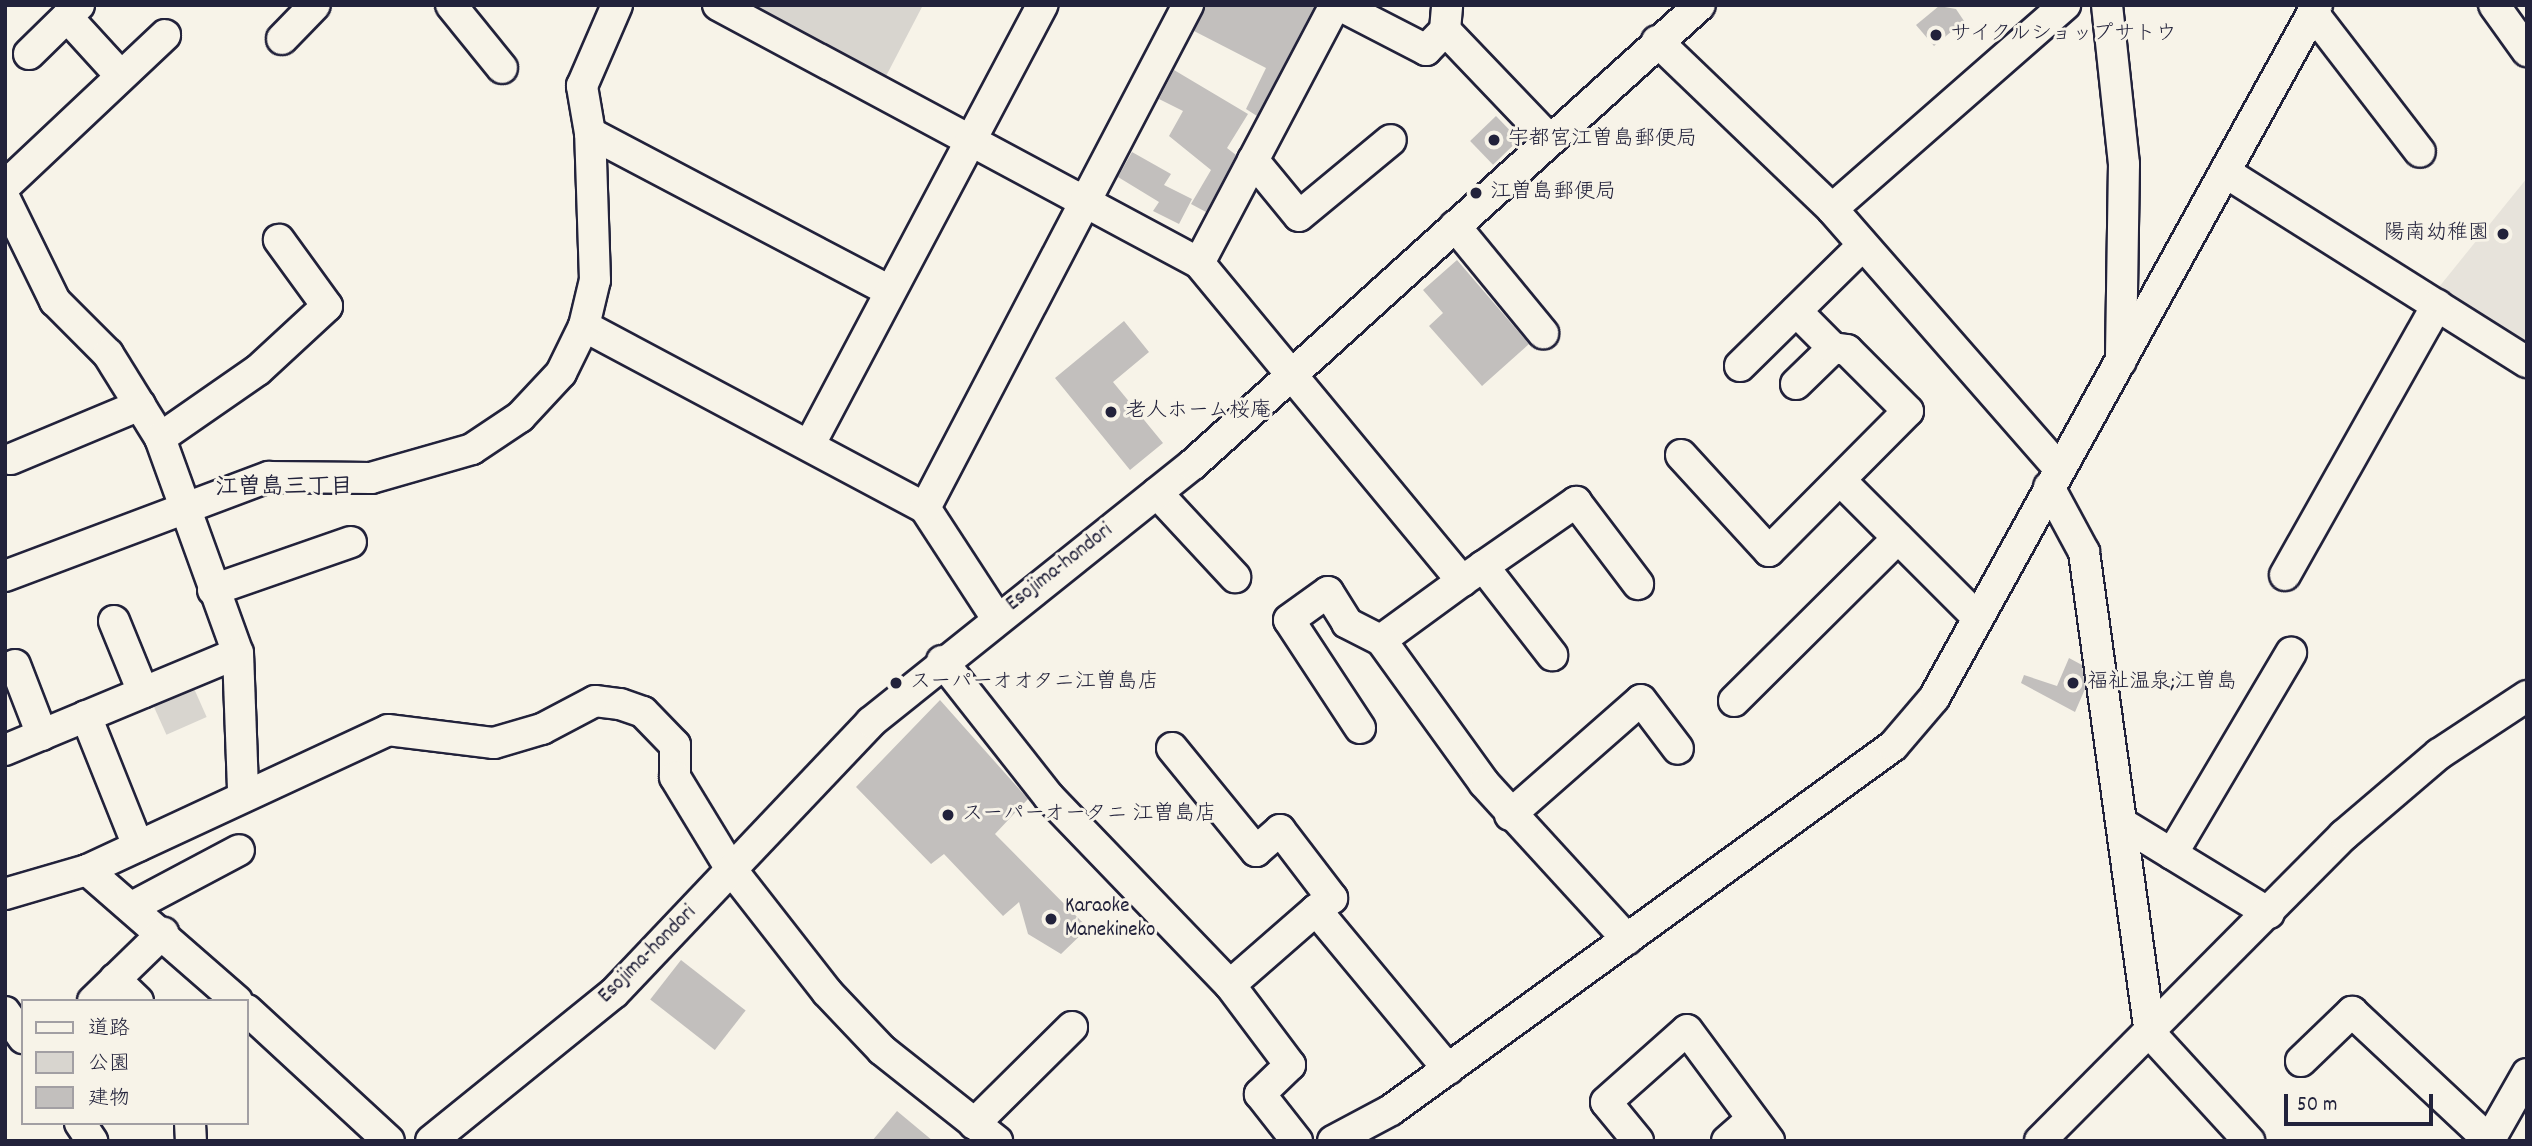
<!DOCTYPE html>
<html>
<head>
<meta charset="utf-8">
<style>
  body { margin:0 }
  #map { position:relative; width:2532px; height:1146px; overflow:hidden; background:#f7f3e8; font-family:Dekko,"Klee One",sans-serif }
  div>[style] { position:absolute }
  .built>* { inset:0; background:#e7e3db }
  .green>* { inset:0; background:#d8d5cf; transform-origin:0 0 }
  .building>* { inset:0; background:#c2bfbd; transform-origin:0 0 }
  .roads { filter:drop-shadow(2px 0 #22223b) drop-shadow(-2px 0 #22223b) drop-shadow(0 2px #22223b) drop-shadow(0 -2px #22223b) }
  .minor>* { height:30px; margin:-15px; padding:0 15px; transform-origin:15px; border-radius:15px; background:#f7f3e8 }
  .dots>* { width:19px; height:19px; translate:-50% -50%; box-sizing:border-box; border:4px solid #f7f3e8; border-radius:50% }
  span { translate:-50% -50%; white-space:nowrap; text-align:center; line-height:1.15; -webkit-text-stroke:6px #f7f3e8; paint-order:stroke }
  .poi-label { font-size:21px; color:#22223b }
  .left { translate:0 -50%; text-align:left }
  .right { translate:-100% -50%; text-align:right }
  .street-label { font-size:21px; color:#22223b }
  .neighbourhood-label { font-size:23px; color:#22223b; font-weight:700 }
  .frame { position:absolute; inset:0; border:7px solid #22223b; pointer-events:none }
  .legend { position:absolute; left:21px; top:999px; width:228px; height:126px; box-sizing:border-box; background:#f7f3e8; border:2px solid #a29fa3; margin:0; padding:9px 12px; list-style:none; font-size:21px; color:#22223b }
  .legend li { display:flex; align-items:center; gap:14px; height:35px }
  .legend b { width:35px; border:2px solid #a29fa3 }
  .scale { position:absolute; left:2284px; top:1094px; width:149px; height:32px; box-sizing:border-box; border:4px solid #22223b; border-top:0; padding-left:9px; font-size:21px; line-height:24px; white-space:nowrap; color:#22223b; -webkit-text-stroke:5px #f7f3e8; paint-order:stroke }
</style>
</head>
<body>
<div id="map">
  <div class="built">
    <div style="clip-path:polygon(2527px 178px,2527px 347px,2439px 287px)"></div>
  </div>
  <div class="green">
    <div style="clip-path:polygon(756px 5px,923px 5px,884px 80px,755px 13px)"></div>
    <div style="left:192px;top:684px;width:36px;height:44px;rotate:66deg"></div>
  </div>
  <div class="building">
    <div style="clip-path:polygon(1205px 5px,1315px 5px,1257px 116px,1246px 109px,1266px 68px,1194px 31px)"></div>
    <div style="clip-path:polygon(1939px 6px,1956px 9px,1964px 21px,1934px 46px,1916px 25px)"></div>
    <div style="clip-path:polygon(1174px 70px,1248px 114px,1227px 148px,1236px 155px,1206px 212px,1191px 204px,1211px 170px,1169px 136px,1183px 111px,1159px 99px)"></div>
    <div style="left:1496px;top:116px;width:33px;height:36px;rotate:46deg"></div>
    <div style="clip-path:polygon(1132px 152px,1171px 174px,1164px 185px,1192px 199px,1179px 224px,1153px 211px,1159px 202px,1118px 177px)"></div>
    <div style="clip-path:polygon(1457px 260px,1529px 344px,1482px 386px,1429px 326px,1443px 313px,1423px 290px)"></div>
    <div style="clip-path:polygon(1124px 321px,1149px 352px,1113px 382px,1163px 443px,1130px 470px,1055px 378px)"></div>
    <div style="clip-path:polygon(2069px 658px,2082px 665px,2085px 689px,2075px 712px,2021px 683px,2024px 675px,2057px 686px)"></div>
    <div style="clip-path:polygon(940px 700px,1028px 799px,995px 834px,1088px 928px,1061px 954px,1028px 934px,1019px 902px,1003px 916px,944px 854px,931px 864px,856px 787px)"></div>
    <div style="left:681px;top:960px;width:82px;height:50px;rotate:38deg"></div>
    <div style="clip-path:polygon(897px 1111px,933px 1141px,872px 1141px)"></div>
  </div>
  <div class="roads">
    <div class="minor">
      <div style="left:451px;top:5px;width:81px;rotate:51deg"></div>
      <div style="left:718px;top:5px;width:546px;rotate:28.21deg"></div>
      <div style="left:1199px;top:263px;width:413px;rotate:50.4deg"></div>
      <div style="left:1462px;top:581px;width:100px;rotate:143.9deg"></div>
      <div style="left:1381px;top:640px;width:176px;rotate:54.2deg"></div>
      <div style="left:1484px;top:783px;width:212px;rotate:47.5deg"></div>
      <div style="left:1339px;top:5px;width:98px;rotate:27.3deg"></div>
      <div style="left:1426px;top:50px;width:28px;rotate:-46deg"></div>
      <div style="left:1445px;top:30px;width:25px;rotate:-85deg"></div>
      <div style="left:2107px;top:5px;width:160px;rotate:83.9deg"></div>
      <div style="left:2124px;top:164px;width:197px;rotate:90.9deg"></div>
      <div style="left:2494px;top:5px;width:57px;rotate:54.3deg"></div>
      <div style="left:2313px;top:13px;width:175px;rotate:52.4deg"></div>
      <div style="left:67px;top:17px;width:77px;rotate:47.6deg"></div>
      <div style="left:1445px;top:30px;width:152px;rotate:46.3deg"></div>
      <div style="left:282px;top:39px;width:47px;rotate:-45.9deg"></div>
      <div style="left:1657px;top:41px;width:243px;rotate:43.8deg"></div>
      <div style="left:1832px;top:209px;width:344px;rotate:48.8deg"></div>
      <div style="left:29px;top:54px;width:70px;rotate:-44.4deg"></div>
      <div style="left:590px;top:133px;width:339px;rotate:27.8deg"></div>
      <div style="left:1253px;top:160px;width:72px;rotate:50.6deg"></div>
      <div style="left:1299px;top:216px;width:119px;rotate:-39.6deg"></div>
      <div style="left:2225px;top:172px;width:357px;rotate:32.2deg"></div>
      <div style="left:5px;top:186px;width:220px;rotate:-43.3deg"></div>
      <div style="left:5px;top:199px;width:114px;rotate:63.9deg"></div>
      <div style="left:55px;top:301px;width:75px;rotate:45deg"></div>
      <div style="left:108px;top:354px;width:99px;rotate:58.2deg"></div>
      <div style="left:160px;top:438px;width:229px;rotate:70.1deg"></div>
      <div style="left:238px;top:653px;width:139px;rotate:87.9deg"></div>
      <div style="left:1832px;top:209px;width:310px;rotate:-41.2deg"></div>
      <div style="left:1455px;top:226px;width:139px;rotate:50.6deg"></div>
      <div style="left:1199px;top:263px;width:292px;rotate:-62.2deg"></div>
      <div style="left:584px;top:326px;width:387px;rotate:28.1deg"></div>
      <div style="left:925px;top:508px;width:130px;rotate:56.9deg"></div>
      <div style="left:1740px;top:366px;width:171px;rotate:-44.5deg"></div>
      <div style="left:1796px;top:384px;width:52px;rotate:-44.2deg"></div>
      <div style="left:160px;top:438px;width:119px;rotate:-34.8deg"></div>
      <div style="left:258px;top:370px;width:94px;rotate:-42.8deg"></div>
      <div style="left:327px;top:306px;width:82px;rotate:-126deg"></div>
      <div style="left:810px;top:444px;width:497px;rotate:-62.1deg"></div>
      <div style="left:1681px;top:455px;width:130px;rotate:47.5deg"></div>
      <div style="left:1769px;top:551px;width:197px;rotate:-45.2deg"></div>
      <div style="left:1908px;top:411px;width:86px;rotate:-135deg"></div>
      <div style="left:1847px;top:350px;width:14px;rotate:-172deg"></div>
      <div style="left:1833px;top:348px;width:52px;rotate:-135deg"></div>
      <div style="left:11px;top:459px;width:140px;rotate:-22.7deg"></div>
      <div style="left:1842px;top:482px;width:192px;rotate:45deg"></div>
      <div style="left:2049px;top:487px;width:74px;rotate:61.7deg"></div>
      <div style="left:2084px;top:552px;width:486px;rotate:82.2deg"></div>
      <div style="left:2150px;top:1033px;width:147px;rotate:47.5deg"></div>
      <div style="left:1157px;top:493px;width:115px;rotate:47.1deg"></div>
      <div style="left:925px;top:508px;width:568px;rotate:-62.4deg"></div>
      <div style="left:1483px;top:566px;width:113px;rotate:52.2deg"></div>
      <div style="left:2285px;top:575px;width:310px;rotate:-60.6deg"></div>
      <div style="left:5px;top:576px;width:282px;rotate:-20.6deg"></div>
      <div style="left:269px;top:477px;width:102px;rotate:0.6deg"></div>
      <div style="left:371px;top:478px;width:105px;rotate:-16deg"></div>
      <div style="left:472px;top:449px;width:58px;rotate:-33.7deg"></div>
      <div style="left:520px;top:417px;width:60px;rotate:-47deg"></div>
      <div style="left:561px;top:373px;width:52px;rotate:-63.9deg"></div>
      <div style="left:584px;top:326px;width:47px;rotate:-76.6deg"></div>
      <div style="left:595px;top:280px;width:147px;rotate:-91.9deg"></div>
      <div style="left:590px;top:133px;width:48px;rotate:-99.7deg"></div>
      <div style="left:582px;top:86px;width:88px;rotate:-66.6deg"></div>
      <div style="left:1462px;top:581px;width:139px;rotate:-34.7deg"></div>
      <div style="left:1576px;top:502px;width:103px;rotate:52.9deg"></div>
      <div style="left:213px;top:590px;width:146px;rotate:-19.2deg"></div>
      <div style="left:114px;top:621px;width:77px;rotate:67.8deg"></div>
      <div style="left:942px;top:661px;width:173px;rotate:51.8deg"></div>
      <div style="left:1049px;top:797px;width:261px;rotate:46.1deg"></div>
      <div style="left:1230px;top:985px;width:114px;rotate:-41.1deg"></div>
      <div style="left:1316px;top:910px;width:207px;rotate:50.3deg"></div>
      <div style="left:15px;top:665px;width:75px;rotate:68.9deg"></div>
      <div style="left:1734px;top:701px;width:231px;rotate:-44.8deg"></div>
      <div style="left:86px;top:716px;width:140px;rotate:68.2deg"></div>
      <div style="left:1360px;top:728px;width:129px;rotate:-123.3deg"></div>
      <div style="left:1289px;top:620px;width:48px;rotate:-35.7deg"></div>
      <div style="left:1328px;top:592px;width:36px;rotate:58deg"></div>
      <div style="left:1347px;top:623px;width:38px;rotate:27deg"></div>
      <div style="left:1172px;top:748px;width:133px;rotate:50.8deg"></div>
      <div style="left:1256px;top:851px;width:32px;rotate:-41deg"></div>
      <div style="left:1280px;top:830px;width:86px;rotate:52.6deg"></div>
      <div style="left:1332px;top:898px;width:20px;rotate:143deg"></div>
      <div style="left:5px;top:750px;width:252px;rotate:-22.6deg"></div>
      <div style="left:1510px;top:815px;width:174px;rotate:-41.3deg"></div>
      <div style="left:1641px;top:700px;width:61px;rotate:52.9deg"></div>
      <div style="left:2123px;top:824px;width:171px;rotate:31.4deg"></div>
      <div style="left:2172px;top:854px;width:234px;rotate:-59.4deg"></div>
      <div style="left:87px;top:870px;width:199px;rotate:41.1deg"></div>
      <div style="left:5px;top:894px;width:85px;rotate:-16.3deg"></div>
      <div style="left:87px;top:870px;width:332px;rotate:-24.9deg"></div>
      <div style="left:388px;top:730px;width:107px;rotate:7deg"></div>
      <div style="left:494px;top:743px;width:50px;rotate:-16.3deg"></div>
      <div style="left:542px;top:729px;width:60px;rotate:-27.8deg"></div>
      <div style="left:595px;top:701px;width:25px;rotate:7deg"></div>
      <div style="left:620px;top:704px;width:24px;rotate:19deg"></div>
      <div style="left:643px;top:712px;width:46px;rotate:45.9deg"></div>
      <div style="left:675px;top:745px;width:32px;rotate:90deg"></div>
      <div style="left:675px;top:777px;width:108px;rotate:58.7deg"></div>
      <div style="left:731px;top:869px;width:156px;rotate:52deg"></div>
      <div style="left:827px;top:992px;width:80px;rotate:46.5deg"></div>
      <div style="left:882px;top:1050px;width:147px;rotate:38.4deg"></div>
      <div style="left:132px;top:907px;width:121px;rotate:-28deg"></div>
      <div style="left:115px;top:979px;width:32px;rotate:44deg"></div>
      <div style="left:1230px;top:985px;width:100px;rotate:53.1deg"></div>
      <div style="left:1290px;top:1065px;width:42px;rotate:136deg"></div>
      <div style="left:1260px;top:1094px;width:60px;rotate:51.8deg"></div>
      <div style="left:93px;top:1001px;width:98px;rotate:-44.2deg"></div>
      <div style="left:247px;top:1010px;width:193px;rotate:42.7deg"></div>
      <div style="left:5px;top:1012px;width:32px;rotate:55deg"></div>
      <div style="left:2301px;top:1061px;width:71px;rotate:-43.9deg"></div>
      <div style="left:2352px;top:1012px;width:187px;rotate:43.1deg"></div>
      <div style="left:80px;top:1123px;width:22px;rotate:56deg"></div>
      <div style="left:190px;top:1123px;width:18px;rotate:87deg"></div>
      <div style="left:974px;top:1124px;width:138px;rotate:-44.7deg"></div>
      <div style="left:431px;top:1141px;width:235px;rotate:-39deg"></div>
      <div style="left:614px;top:993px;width:373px;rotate:-46.5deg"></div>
      <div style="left:871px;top:722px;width:411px;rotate:-38.7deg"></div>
      <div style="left:1192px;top:465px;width:685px;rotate:-42.16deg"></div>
      <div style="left:1333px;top:1141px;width:66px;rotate:-28.1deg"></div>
      <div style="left:1391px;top:1110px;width:620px;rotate:-35.95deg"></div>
      <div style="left:1893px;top:746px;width:63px;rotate:-49.5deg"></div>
      <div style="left:1934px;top:698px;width:792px;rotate:-61.07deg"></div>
      <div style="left:1638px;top:1141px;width:50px;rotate:-129.4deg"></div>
      <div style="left:1606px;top:1102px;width:108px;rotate:-41.6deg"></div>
      <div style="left:1687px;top:1030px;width:138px;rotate:53.5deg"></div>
      <div style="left:1727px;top:1141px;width:33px;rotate:-41deg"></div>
      <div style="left:2040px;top:1141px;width:431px;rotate:-45.2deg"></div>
      <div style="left:2344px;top:835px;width:125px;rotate:-40.5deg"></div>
      <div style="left:2439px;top:754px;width:105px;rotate:-33.4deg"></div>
      <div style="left:2489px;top:1141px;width:77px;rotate:-60.4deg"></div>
    </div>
  </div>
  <div class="dots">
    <div style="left:1936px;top:35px;background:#22223b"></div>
    <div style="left:1494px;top:140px;background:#22223b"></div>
    <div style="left:1476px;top:193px;background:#22223b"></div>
    <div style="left:2503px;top:234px;background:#22223b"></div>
    <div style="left:1111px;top:412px;background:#22223b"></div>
    <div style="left:896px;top:683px;background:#22223b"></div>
    <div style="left:2073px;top:683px;background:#22223b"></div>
    <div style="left:948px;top:815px;background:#22223b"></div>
    <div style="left:1051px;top:919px;background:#22223b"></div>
  </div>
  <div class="poi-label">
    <span class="left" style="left:1950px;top:35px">サイクルショップサトウ</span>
    <span class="left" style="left:1508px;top:140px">宇都宮江曽島郵便局</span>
    <span class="left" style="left:1490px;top:193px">江曽島郵便局</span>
    <span class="right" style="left:2489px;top:234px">陽南幼稚園</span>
    <span class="left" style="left:1125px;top:412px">老人ホーム桜庵</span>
    <span class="left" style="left:910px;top:683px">スーパーオオタニ江曽島店</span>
    <span class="left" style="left:2087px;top:683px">福祉温泉;江曽島</span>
    <span class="left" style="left:962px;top:815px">スーパーオータニ 江曽島店</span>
    <span class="left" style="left:1065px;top:919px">Karaoke<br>Manekineko</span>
  </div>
  <div class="street-label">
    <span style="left:1060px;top:568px;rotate:-38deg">Esojima-hondori</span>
    <span style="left:648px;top:955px;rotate:-45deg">Esojima-hondori</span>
  </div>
  <div class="neighbourhood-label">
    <span style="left:284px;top:489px">江曽島三丁目</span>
  </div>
  <div class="frame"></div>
  <ul class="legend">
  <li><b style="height:9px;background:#f7f3e8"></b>道路</li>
  <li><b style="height:19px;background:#d8d5cf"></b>公園</li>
  <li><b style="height:19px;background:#c2bfbd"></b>建物</li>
  </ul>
  <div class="scale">50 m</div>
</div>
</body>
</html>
